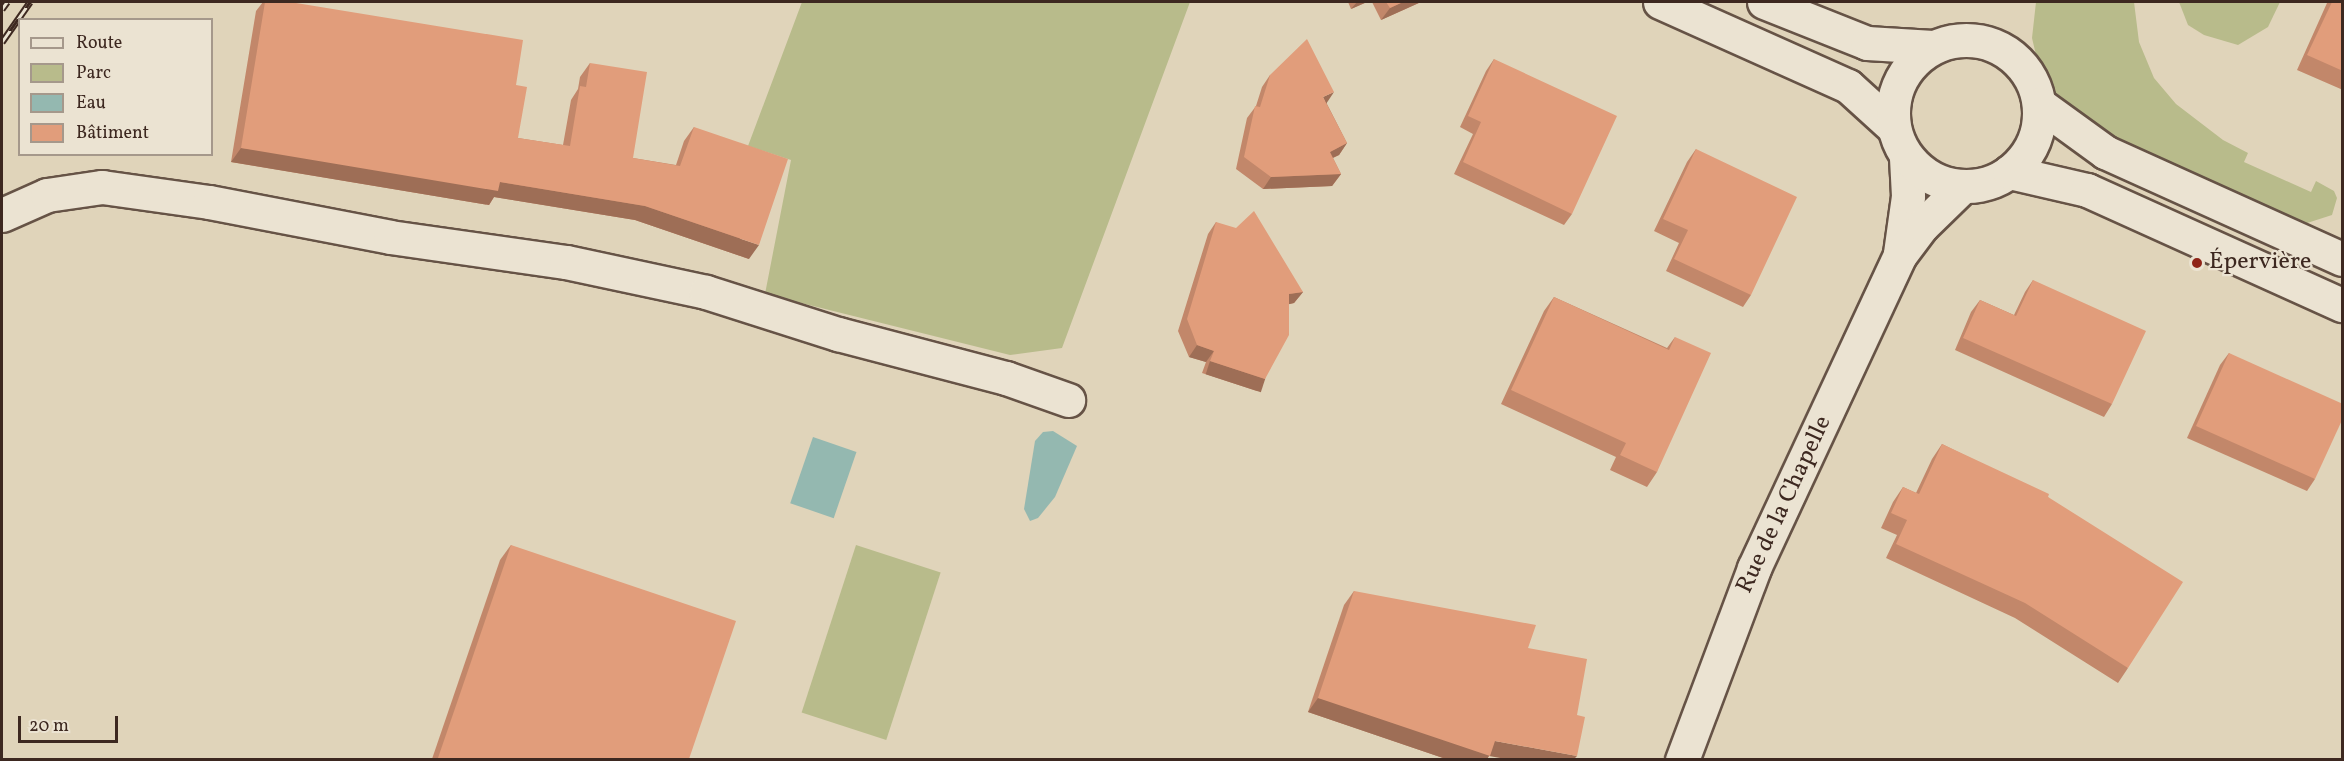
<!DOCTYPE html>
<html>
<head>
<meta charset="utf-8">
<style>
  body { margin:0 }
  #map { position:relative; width:2344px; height:761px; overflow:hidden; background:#e0d4ba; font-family:Vollkorn,serif }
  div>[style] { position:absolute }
  .green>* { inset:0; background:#b8bb8b; transform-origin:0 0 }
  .water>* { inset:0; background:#94b8b0; transform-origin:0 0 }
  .roads { filter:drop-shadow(2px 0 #665346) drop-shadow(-2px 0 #665346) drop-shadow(0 2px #665346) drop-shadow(0 -2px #665346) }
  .minor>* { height:33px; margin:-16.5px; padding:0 16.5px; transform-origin:16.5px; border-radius:16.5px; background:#ebe3d2 }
  .tertiary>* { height:33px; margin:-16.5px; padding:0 16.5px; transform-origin:16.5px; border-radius:16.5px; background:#ebe3d2 }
  .tertiary>.ring { margin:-16.5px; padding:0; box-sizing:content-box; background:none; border:33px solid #ebe3d2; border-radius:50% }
  .rail>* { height:7px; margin-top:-3.5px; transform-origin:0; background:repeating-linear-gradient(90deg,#ebe3d2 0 14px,#3d2820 0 28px); box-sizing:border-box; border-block:2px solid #3d2820 }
  .wall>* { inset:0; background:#c2876a }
  .shaded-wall>* { inset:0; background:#9e6e56; transform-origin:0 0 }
  .building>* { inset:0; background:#e19d7b }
  .dots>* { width:16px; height:16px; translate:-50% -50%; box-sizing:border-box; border:3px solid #ebe3d2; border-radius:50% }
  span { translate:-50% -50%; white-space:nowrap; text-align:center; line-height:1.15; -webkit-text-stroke:4.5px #ebe3d2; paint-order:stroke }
  .poi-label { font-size:24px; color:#3d2820 }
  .left { translate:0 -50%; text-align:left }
  .street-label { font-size:24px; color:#3d2820 }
  .frame { position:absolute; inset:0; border:3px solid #3d2820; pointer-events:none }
  .legend { position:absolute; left:18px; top:18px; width:195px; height:138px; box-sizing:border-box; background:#ebe3d2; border:2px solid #a5988b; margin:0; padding:8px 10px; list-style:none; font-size:18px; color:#3d2820 }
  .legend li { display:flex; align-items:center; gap:12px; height:30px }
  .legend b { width:30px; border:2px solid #a5988b }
  .scale { position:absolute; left:18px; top:716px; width:100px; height:27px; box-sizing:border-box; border:3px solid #3d2820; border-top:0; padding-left:8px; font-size:18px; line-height:21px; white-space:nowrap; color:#3d2820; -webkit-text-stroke:4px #ebe3d2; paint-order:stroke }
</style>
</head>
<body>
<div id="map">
  <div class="green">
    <div style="clip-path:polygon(802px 2px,1190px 2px,1062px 348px,1010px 355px,765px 294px,791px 160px,748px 146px)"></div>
    <div style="clip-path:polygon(2036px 2px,2134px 2px,2139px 42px,2154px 78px,2176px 104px,2223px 140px,2248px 153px,2244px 162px,2311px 192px,2316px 181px,2334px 191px,2337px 198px,2332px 215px,2304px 224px,2128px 149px,2061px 104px,2036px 55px,2032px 38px)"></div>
    <div style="clip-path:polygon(2179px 2px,2280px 2px,2268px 27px,2238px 45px,2204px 35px,2188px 25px)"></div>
    <div style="left:856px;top:545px;width:89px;height:176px;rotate:18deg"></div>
  </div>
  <div class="water">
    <div style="clip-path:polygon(1053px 431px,1077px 446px,1055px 497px,1038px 518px,1030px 521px,1024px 509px,1035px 441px,1043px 432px)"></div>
    <div style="left:813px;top:437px;width:46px;height:70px;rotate:19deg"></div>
  </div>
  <div class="roads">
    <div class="minor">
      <div style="left:2px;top:215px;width:49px;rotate:-24deg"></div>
      <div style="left:47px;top:195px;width:56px;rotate:-8.3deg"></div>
      <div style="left:102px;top:187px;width:108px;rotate:8deg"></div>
      <div style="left:209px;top:202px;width:184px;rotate:10.9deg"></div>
      <div style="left:390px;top:237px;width:178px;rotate:8.1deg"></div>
      <div style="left:566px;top:262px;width:143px;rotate:12.1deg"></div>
      <div style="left:706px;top:292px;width:139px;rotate:17.7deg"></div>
      <div style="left:838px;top:334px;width:174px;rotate:14.7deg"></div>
      <div style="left:1006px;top:378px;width:66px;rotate:19.5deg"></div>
      <div style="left:1900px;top:253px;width:58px;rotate:-82deg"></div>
      <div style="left:1908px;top:196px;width:39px;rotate:-93deg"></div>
      <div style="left:1682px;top:760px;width:205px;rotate:-69.4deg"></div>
      <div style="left:1754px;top:568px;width:345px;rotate:-65deg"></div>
      <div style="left:1900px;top:255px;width:38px;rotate:-53deg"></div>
      <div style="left:1923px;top:225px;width:56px;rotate:-44.3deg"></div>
    </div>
    <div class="tertiary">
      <div style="left:1660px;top:2px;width:206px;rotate:24.1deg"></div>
      <div style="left:1848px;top:86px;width:61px;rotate:42.3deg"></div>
      <div style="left:1764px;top:2px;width:111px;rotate:21.7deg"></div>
      <div style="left:1867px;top:43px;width:66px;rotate:3.5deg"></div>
      <div class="ring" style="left:1893px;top:40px;width:113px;height:113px"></div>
      <div style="left:2039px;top:104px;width:82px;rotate:36deg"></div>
      <div style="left:2105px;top:152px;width:260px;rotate:24.3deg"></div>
      <div style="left:2009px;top:172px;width:80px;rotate:13deg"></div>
      <div style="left:2087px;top:190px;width:280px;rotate:24.3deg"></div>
    </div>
  </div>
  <div class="rail">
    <div style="left:2px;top:9px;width:9px;rotate:-54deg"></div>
    <div style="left:2px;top:42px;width:49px;rotate:-55deg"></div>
  </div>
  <div class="wall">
    <div style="clip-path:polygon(263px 2px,290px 2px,516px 85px,518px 138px,563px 145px,571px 100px,578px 89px,580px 77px,590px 63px,633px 158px,676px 165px,684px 141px,694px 127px,749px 259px,635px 220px,494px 197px,489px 205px,231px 162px,256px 11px)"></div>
    <div style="clip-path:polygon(1348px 2px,1367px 2px,1351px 9px)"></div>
    <div style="clip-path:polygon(1372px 2px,1421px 2px,1381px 20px)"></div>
    <div style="clip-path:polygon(2324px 2px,2343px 2px,2343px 90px,2297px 70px,2327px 3px)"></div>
    <div style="clip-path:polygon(1494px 59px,1572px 214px,1564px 225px,1454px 174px,1473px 134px,1460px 127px,1486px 71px)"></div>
    <div style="clip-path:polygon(1270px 75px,1326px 102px,1347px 143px,1339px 155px,1333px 158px,1341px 174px,1332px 186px,1263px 189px,1236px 169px,1247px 118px,1256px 106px,1262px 87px)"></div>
    <div style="clip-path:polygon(1696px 149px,1751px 295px,1743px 307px,1666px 271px,1679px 243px,1654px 231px,1687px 162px)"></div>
    <div style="clip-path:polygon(1216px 222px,1303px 292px,1294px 303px,1289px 304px,1265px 379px,1257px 391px,1202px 373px,1206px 362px,1189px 357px,1178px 331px,1208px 234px)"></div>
    <div style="clip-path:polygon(2033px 280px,2112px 404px,2104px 417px,1955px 350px,1971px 312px,1980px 300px,2014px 315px,2025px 292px)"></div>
    <div style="clip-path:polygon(1554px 297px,1667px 348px,1675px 337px,1657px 472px,1647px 487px,1610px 470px,1616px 457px,1501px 404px,1544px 311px)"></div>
    <div style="clip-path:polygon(2229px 353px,2315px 479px,2307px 491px,2187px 438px,2220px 365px)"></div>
    <div style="clip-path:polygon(1942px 444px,2048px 497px,2128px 668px,2118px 683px,2015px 618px,1886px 558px,1897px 535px,1881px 528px,1893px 502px,1903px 487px,1916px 493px,1932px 459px)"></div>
    <div style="clip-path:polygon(511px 545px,689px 759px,432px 759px,500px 560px)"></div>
    <div style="clip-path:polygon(1354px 591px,1489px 756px,1487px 759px,1446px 759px,1308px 712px,1344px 605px)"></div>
  </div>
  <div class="shaded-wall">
    <div style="clip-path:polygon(1357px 2px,1367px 2px,1351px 9px)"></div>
    <div style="clip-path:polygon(1403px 2px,1421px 2px,1381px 20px,1390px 8px)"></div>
    <div style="clip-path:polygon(1334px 92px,1326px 104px,1323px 97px)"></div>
    <div style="clip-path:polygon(1347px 143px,1339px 155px,1321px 163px,1330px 152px)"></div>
    <div style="clip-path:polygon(241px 148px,500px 182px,645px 206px,759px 245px,749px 259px,635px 220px,494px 197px,489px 205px,231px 162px)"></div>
    <div style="clip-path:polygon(1341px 174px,1332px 186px,1263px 189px,1271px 177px)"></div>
    <div style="clip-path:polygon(1303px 292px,1294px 303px,1281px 306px,1289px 294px)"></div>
    <div style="clip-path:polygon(1197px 345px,1214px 351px,1206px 362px,1189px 357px)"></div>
    <div style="left:1210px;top:361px;width:58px;height:14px;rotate:18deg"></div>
    <div style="clip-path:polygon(1318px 698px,1495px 741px,1577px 756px,1574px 759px,1506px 759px,1489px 756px,1487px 759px,1446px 759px,1308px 712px)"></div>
  </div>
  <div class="building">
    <div style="clip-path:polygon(265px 2px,290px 2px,523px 40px,516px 85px,527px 87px,518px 138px,570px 146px,580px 86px,586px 87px,590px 63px,647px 72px,633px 158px,680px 166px,694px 127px,788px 159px,759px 245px,645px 206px,500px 182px,498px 191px,241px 148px)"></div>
    <div style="clip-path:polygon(1386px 2px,1403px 2px,1390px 8px)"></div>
    <div style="clip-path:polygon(2332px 2px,2343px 2px,2343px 71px,2307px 55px)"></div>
    <div style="clip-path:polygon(1307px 39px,1334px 92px,1323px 97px,1347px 143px,1330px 152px,1341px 174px,1271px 177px,1244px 157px,1255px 106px,1260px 107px,1270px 75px)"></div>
    <div style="clip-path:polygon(1494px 59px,1617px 116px,1572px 214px,1463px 162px,1481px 122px,1468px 116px)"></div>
    <div style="clip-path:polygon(1696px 149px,1797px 197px,1751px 295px,1674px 259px,1688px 230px,1663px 219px)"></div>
    <div style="clip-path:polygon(1254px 211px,1303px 292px,1289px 294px,1289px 335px,1265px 379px,1210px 361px,1214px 351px,1197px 345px,1187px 319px,1216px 222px,1236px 228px)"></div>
    <div style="clip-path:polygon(2033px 280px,2146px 331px,2112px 404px,1963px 338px,1980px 300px,2016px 316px)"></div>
    <div style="clip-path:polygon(1554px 297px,1669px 350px,1675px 337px,1711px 353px,1657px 472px,1620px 455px,1626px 443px,1511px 390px)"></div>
    <div style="clip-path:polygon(2229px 353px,2343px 404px,2343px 418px,2315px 479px,2196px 426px)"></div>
    <div style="clip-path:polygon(1942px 444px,2049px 494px,2048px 497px,2183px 582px,2128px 668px,2025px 603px,1896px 544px,1907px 520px,1891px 513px,1903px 487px,1919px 494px)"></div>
    <div style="clip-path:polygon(511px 545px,736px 621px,689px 759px,443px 759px,438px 758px)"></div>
    <div style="clip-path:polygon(1354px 591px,1536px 625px,1528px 648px,1587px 659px,1577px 715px,1585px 717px,1577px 756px,1495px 741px,1490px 756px,1318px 698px)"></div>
  </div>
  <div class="dots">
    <div style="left:2197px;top:263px;background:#8f2418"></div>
  </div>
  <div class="poi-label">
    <span class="left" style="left:2209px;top:263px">Épervière</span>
  </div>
  <div class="street-label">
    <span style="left:1785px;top:505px;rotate:-65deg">Rue de la Chapelle</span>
  </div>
  <div class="frame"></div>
  <ul class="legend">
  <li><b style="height:8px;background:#ebe3d2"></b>Route</li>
  <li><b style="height:16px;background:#b8bb8b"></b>Parc</li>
  <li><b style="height:16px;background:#94b8b0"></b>Eau</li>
  <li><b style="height:16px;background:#e19d7b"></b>Bâtiment</li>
  </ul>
  <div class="scale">20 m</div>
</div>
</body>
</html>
